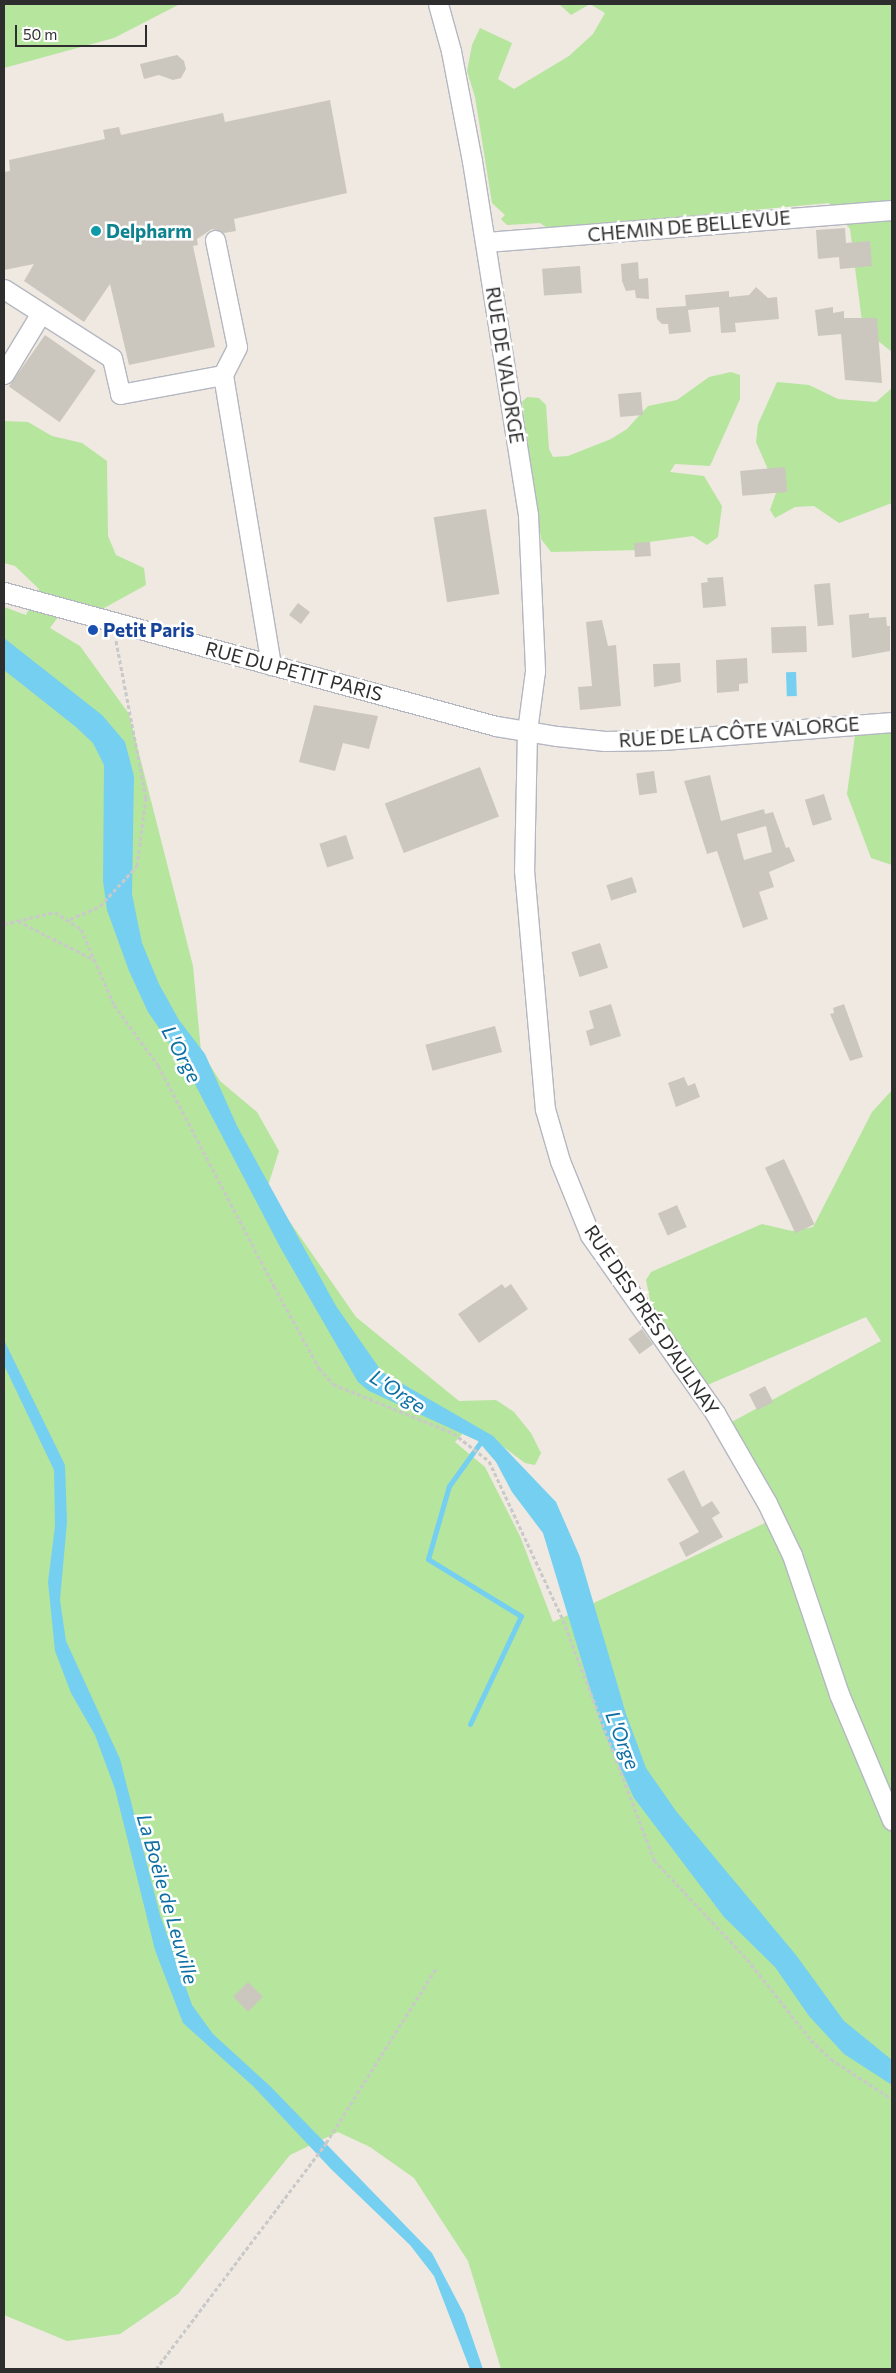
<!DOCTYPE html>
<html>
<head>
<meta charset="utf-8">
<style>
  body { margin:0 }
  #map { position:relative; width:896px; height:2373px; overflow:hidden; background:#efe9e1; font-family:Commissioner,sans-serif }
  div>[style] { position:absolute }
  .green>* { inset:0; background:#b6e59e }
  .water>* { inset:0; background:#75cff0; transform-origin:0 0 }
  .stream>* { height:5px; margin:-2.5px; padding:0 2.5px; transform-origin:2.5px; border-radius:2.5px; background:#75cff0 }
  .building>* { inset:0; background:#cbc7bf; transform-origin:0 0 }
  .path>* { height:3px; margin-top:-1.5px; transform-origin:0; background:repeating-linear-gradient(90deg,#c9c9c9 0 4px,transparent 0 6.5px) }
  .roads { filter:drop-shadow(1px 0 #b4b7c1) drop-shadow(-1px 0 #b4b7c1) drop-shadow(0 1px #b4b7c1) drop-shadow(0 -1px #b4b7c1) }
  .minor>* { height:19px; margin:-9.5px; padding:0 9.5px; transform-origin:9.5px; border-radius:9.5px; background:#fff }
  .dots>* { width:14px; height:14px; translate:-50% -50%; box-sizing:border-box; border:2px solid #fff; border-radius:50% }
  span { translate:-50% -50%; white-space:nowrap; text-align:center; line-height:1.15; -webkit-text-stroke:5px #fff; paint-order:stroke }
  .street-label { font-size:19px; color:#2e2e2e }
  .culture-label { font-size:19px; color:#0d838f; font-weight:700 }
  .left { translate:0 -50%; text-align:left }
  .transit-label { font-size:19px; color:#164399; font-weight:700 }
  .water-label { font-size:20px; color:#0d6fa3; font-style:italic }
  .frame { position:absolute; inset:0; border:5px solid #2e2e2e; pointer-events:none }
  .scale { position:absolute; left:15px; top:25px; width:132px; height:22px; box-sizing:border-box; border:2px solid #2e2e2e; border-top:0; padding-left:6px; font-size:15px; line-height:18px; white-space:nowrap; color:#2e2e2e; -webkit-text-stroke:4px #fff; paint-order:stroke }
</style>
</head>
<body>
<div id="map">
  <div class="green">
    <div style="clip-path:polygon(4px 4px,180px 4px,114px 38px,4px 68px)"></div>
    <div style="clip-path:polygon(559px 4px,892px 4px,892px 352px,863px 329px,850px 229px,829px 203px,549px 229px,540px 223px,507px 225px,501px 219px,505px 215px,492px 203px,475px 97px,467px 71px,472px 45px,480px 28px,512px 43px,498px 79px,514px 89px,569px 56px,593px 34px,605px 13px,590px 4px,571px 15px)"></div>
    <div style="clip-path:polygon(731px 372px,740px 375px,740px 399px,710px 466px,675px 464px,670px 472px,704px 476px,722px 506px,718px 537px,707px 545px,693px 536px,649px 542px,640px 550px,551px 552px,541px 539px,522px 402px,527px 397px,539px 398px,546px 405px,549px 449px,553px 457px,568px 456px,611px 439px,627px 429px,648px 406px,677px 400px,709px 377px)"></div>
    <div style="clip-path:polygon(777px 382px,809px 385px,838px 399px,876px 402px,892px 388px,892px 503px,839px 523px,814px 506px,795px 507px,775px 518px,770px 510px,777px 490px,756px 442px,758px 424px)"></div>
    <div style="clip-path:polygon(4px 421px,28px 422px,52px 436px,82px 443px,107px 461px,108px 536px,116px 555px,144px 568px,146px 585px,95px 613px,61px 613px,50px 628px,80px 646px,129px 714px,193px 966px,201px 1051px,220px 1081px,257px 1112px,279px 1151px,267px 1189px,356px 1317px,459px 1401px,496px 1400px,514px 1412px,531px 1433px,541px 1453px,535px 1465px,525px 1463px,484px 1432px,464px 1432px,455px 1442px,485px 1467px,520px 1536px,553px 1622px,782px 1515px,728px 1424px,881px 1341px,866px 1317px,705px 1386px,653px 1314px,646px 1280px,651px 1272px,762px 1224px,792px 1231px,813px 1227px,872px 1112px,892px 1090px,892px 2369px,501px 2369px,468px 2261px,414px 2178px,370px 2147px,338px 2132px,290px 2155px,178px 2294px,120px 2334px,67px 2341px,4px 2315px,4px 607px,26px 615px,39px 589px,15px 566px,4px 563px)"></div>
    <div style="clip-path:polygon(892px 728px,892px 865px,871px 858px,847px 794px,855px 735px)"></div>
  </div>
  <div class="water">
    <div style="clip-path:polygon(4px 638px,102px 715px,125px 742px,134px 776px,132px 894px,142px 943px,159px 984px,179px 1020px,205px 1054px,237px 1126px,336px 1306px,382px 1372px,493px 1436px,556px 1502px,580px 1557px,626px 1714px,646px 1768px,676px 1811px,796px 1955px,844px 2021px,892px 2060px,892px 2085px,844px 2054px,809px 2016px,775px 1967px,724px 1917px,634px 1798px,602px 1728px,543px 1533px,512px 1492px,496px 1462px,478px 1441px,369px 1391px,358px 1382px,280px 1247px,186px 1067px,148px 1012px,129px 971px,107px 910px,103px 881px,104px 765px,93px 743px,76px 727px,4px 670px)"></div>
    <div style="left:796px;top:672px;width:24px;height:10px;rotate:88deg"></div>
    <div style="clip-path:polygon(4px 1340px,65px 1465px,67px 1522px,60px 1600px,66px 1641px,120px 1759px,160px 1915px,192px 2005px,213px 2034px,270px 2086px,432px 2253px,464px 2314px,483px 2369px,470px 2369px,434px 2276px,410px 2245px,331px 2169px,254px 2087px,183px 2023px,155px 1950px,115px 1789px,95px 1735px,71px 1693px,55px 1651px,48px 1582px,55px 1526px,54px 1470px,4px 1365px)"></div>
  </div>
  <div class="stream">
    <div style="left:470px;top:1724px;width:119px;rotate:-64.7deg"></div>
    <div style="left:521px;top:1616px;width:109px;rotate:-148.5deg"></div>
    <div style="left:428px;top:1559px;width:76px;rotate:-74deg"></div>
    <div style="left:449px;top:1486px;width:57px;rotate:-54.3deg"></div>
  </div>
  <div class="building">
    <div style="clip-path:polygon(177px 55px,184px 61px,186px 69px,181px 78px,173px 80px,159px 75px,144px 79px,140px 64px)"></div>
    <div style="clip-path:polygon(330px 100px,347px 193px,234px 219px,236px 231px,224px 233px,212px 229px,197px 239px,198px 245px,193px 246px,215px 347px,129px 365px,110px 284px,84px 322px,24px 281px,34px 264px,4px 270px,4px 172px,10px 171px,9px 160px,105px 139px,103px 130px,119px 127px,121px 135px,223px 113px,225px 122px)"></div>
    <div style="clip-path:polygon(845px 228px,846px 243px,870px 241px,872px 266px,840px 269px,839px 257px,818px 259px,816px 230px)"></div>
    <div style="clip-path:polygon(638px 262px,639px 279px,648px 278px,649px 299px,636px 298px,635px 290px,626px 291px,622px 281px,621px 264px)"></div>
    <div style="left:580px;top:266px;width:27px;height:38px;rotate:86deg"></div>
    <div style="clip-path:polygon(756px 287px,768px 298px,777px 297px,779px 319px,735px 323px,736px 332px,721px 333px,719px 307px,688px 310px,691px 332px,669px 334px,668px 324px,662px 324px,657px 319px,656px 308px,686px 306px,685px 295px,729px 291px,729px 297px,749px 295px)"></div>
    <div style="clip-path:polygon(833px 307px,833px 313px,844px 311px,844px 318px,877px 318px,882px 383px,845px 380px,841px 334px,818px 336px,815px 310px)"></div>
    <div style="left:45px;top:335px;width:62px;height:63px;rotate:35deg"></div>
    <div style="left:641px;top:392px;width:23px;height:23px;rotate:85deg"></div>
    <div style="left:785px;top:467px;width:25px;height:45px;rotate:85deg"></div>
    <div style="left:486px;top:509px;width:86px;height:53px;rotate:81deg"></div>
    <div style="left:650px;top:542px;width:14px;height:16px;rotate:86deg"></div>
    <div style="clip-path:polygon(723px 577px,726px 606px,703px 608px,701px 583px,708px 582px,707px 578px)"></div>
    <div style="left:830px;top:583px;width:42px;height:16px;rotate:85deg"></div>
    <div style="left:298px;top:603px;width:15px;height:15px;rotate:37deg"></div>
    <div style="clip-path:polygon(869px 613px,869px 618px,886px 617px,887px 626px,890px 626px,890px 651px,852px 658px,849px 615px)"></div>
    <div style="clip-path:polygon(602px 620px,608px 646px,616px 645px,621px 706px,580px 710px,578px 687px,592px 686px,586px 622px)"></div>
    <div style="left:806px;top:626px;width:26px;height:35px;rotate:88deg"></div>
    <div style="clip-path:polygon(747px 658px,748px 683px,739px 684px,739px 691px,717px 693px,716px 660px)"></div>
    <div style="clip-path:polygon(680px 663px,681px 682px,654px 687px,653px 664px)"></div>
    <div style="clip-path:polygon(314px 705px,378px 716px,369px 749px,343px 743px,335px 771px,299px 762px)"></div>
    <div style="left:480px;top:767px;width:53px;height:102px;rotate:69deg"></div>
    <div style="left:654px;top:771px;width:22px;height:18px;rotate:82deg"></div>
    <div style="clip-path:polygon(evenodd,710px 775px,721px 821px,764px 809px,765px 814px,773px 812px,786px 848px,789px 847px,795px 861px,769px 872px,774px 887px,759px 892px,768px 919px,743px 928px,717px 851px,707px 854px,684px 781px,710px 775px,766px 826px,772px 852px,744px 860px,737px 834px,766px 826px)"></div>
    <div style="left:824px;top:794px;width:27px;height:20px;rotate:73deg"></div>
    <div style="left:346px;top:835px;width:25px;height:28px;rotate:72deg"></div>
    <div style="left:632px;top:877px;width:16px;height:27px;rotate:72deg"></div>
    <div style="left:600px;top:943px;width:26px;height:30px;rotate:72deg"></div>
    <div style="clip-path:polygon(611px 1004px,621px 1036px,590px 1046px,586px 1031px,594px 1028px,589px 1011px)"></div>
    <div style="clip-path:polygon(844px 1004px,863px 1057px,850px 1061px,830px 1014px,834px 1013px,833px 1008px)"></div>
    <div style="left:495px;top:1026px;width:27px;height:72px;rotate:75deg"></div>
    <div style="clip-path:polygon(684px 1077px,688px 1086px,695px 1083px,700px 1097px,676px 1107px,668px 1083px)"></div>
    <div style="left:784px;top:1159px;width:72px;height:21px;rotate:65deg"></div>
    <div style="left:677px;top:1205px;width:24px;height:21px;rotate:66deg"></div>
    <div style="clip-path:polygon(502px 1284px,505px 1288px,511px 1284px,528px 1309px,479px 1343px,458px 1314px)"></div>
    <div style="left:642px;top:1329px;width:19px;height:17px;rotate:54deg"></div>
    <div style="left:765px;top:1386px;width:18px;height:18px;rotate:63deg"></div>
    <div style="clip-path:polygon(684px 1470px,702px 1507px,712px 1501px,720px 1513px,712px 1518px,723px 1537px,686px 1557px,679px 1543px,699px 1532px,667px 1479px)"></div>
    <div style="left:248px;top:1982px;width:21px;height:21px;rotate:45deg"></div>
  </div>
  <div class="path">
    <div style="left:70px;top:919px;width:33px;rotate:-23deg"></div>
    <div style="left:100px;top:906px;width:54px;rotate:-47.2deg"></div>
    <div style="left:137px;top:866px;width:69px;rotate:-82.5deg"></div>
    <div style="left:146px;top:798px;width:161px;rotate:-100.8deg"></div>
    <div style="left:18px;top:921px;width:86px;rotate:26.9deg"></div>
    <div style="left:4px;top:924px;width:52px;rotate:-13.2deg"></div>
    <div style="left:55px;top:912px;width:31px;rotate:33deg"></div>
    <div style="left:81px;top:929px;width:83px;rotate:66.5deg"></div>
    <div style="left:114px;top:1005px;width:74px;rotate:53.7deg"></div>
    <div style="left:158px;top:1065px;width:250px;rotate:62.3deg"></div>
    <div style="left:274px;top:1286px;width:94px;rotate:61.2deg"></div>
    <div style="left:319px;top:1368px;width:21px;rotate:49deg"></div>
    <div style="left:333px;top:1384px;width:130px;rotate:22.2deg"></div>
    <div style="left:453px;top:1433px;width:46px;rotate:37.9deg"></div>
    <div style="left:489px;top:1461px;width:175px;rotate:65deg"></div>
    <div style="left:563px;top:1620px;width:257px;rotate:69.2deg"></div>
    <div style="left:654px;top:1860px;width:136px;rotate:46.8deg"></div>
    <div style="left:747px;top:1959px;width:103px;rotate:51.7deg"></div>
    <div style="left:811px;top:2040px;width:28px;rotate:44deg"></div>
    <div style="left:831px;top:2059px;width:73px;rotate:33.3deg"></div>
    <div style="left:156px;top:2369px;width:283px;rotate:-53deg"></div>
    <div style="left:326px;top:2143px;width:207px;rotate:-57.8deg"></div>
  </div>
  <div class="roads">
    <div class="minor">
      <div style="left:438px;top:4px;width:49px;rotate:74.5deg"></div>
      <div style="left:451px;top:51px;width:112px;rotate:79.2deg"></div>
      <div style="left:472px;top:161px;width:358px;rotate:81deg"></div>
      <div style="left:528px;top:515px;width:156px;rotate:87.4deg"></div>
      <div style="left:535px;top:671px;width:61px;rotate:97.6deg"></div>
      <div style="left:527px;top:731px;width:139px;rotate:91.2deg"></div>
      <div style="left:524px;top:870px;width:240px;rotate:85deg"></div>
      <div style="left:545px;top:1109px;width:54px;rotate:73.9deg"></div>
      <div style="left:560px;top:1161px;width:80px;rotate:67.9deg"></div>
      <div style="left:590px;top:1235px;width:218px;rotate:54.9deg"></div>
      <div style="left:715px;top:1413px;width:104px;rotate:60deg"></div>
      <div style="left:767px;top:1503px;width:58px;rotate:64.3deg"></div>
      <div style="left:792px;top:1555px;width:147px;rotate:71.3deg"></div>
      <div style="left:839px;top:1694px;width:137px;rotate:67.2deg"></div>
      <div style="left:215px;top:240px;width:109px;rotate:78.4deg"></div>
      <div style="left:237px;top:347px;width:31px;rotate:117deg"></div>
      <div style="left:486px;top:242px;width:407px;rotate:-4.5deg"></div>
      <div style="left:4px;top:289px;width:128px;rotate:32.6deg"></div>
      <div style="left:112px;top:358px;width:37px;rotate:77deg"></div>
      <div style="left:120px;top:394px;width:105px;rotate:-10.5deg"></div>
      <div style="left:223px;top:375px;width:294px;rotate:80.6deg"></div>
      <div style="left:4px;top:374px;width:71px;rotate:-58.8deg"></div>
      <div style="left:4px;top:592px;width:510px;rotate:15.24deg"></div>
      <div style="left:496px;top:726px;width:62px;rotate:9.3deg"></div>
      <div style="left:557px;top:736px;width:48px;rotate:5.9deg"></div>
      <div style="left:605px;top:741px;width:58px;rotate:-1deg"></div>
      <div style="left:663px;top:740px;width:230px;rotate:-4.5deg"></div>
    </div>
  </div>
  <div class="dots">
    <div style="left:96px;top:231px;background:#0f9aa8"></div>
    <div style="left:93px;top:630px;background:#1a4fb4"></div>
  </div>
  <div class="street-label">
    <span style="left:689px;top:226px;rotate:-5deg">CHEMIN DE BELLEVUE</span>
    <span style="left:505px;top:365px;rotate:81deg">RUE DE VALORGE</span>
    <span style="left:294px;top:671px;rotate:15deg">RUE DU PETIT PARIS</span>
    <span style="left:739px;top:732px;rotate:-4deg">RUE DE LA CÔTE VALORGE</span>
    <span style="left:652px;top:1320px;rotate:56deg">RUE DES PRÉS D'AULNAY</span>
  </div>
  <div class="culture-label">
    <span class="left" style="left:106px;top:231px">Delpharm</span>
  </div>
  <div class="transit-label">
    <span class="left" style="left:103px;top:630px">Petit Paris</span>
  </div>
  <div class="water-label">
    <span style="left:182px;top:1054px;rotate:62deg">L'Orge</span>
    <span style="left:398px;top:1391px;rotate:33deg">L'Orge</span>
    <span style="left:623px;top:1740px;rotate:69deg">L'Orge</span>
    <span style="left:168px;top:1899px;rotate:74deg">La Boële de Leuville</span>
  </div>
  <div class="frame"></div>
  <div class="scale">50 m</div>
</div>
</body>
</html>
